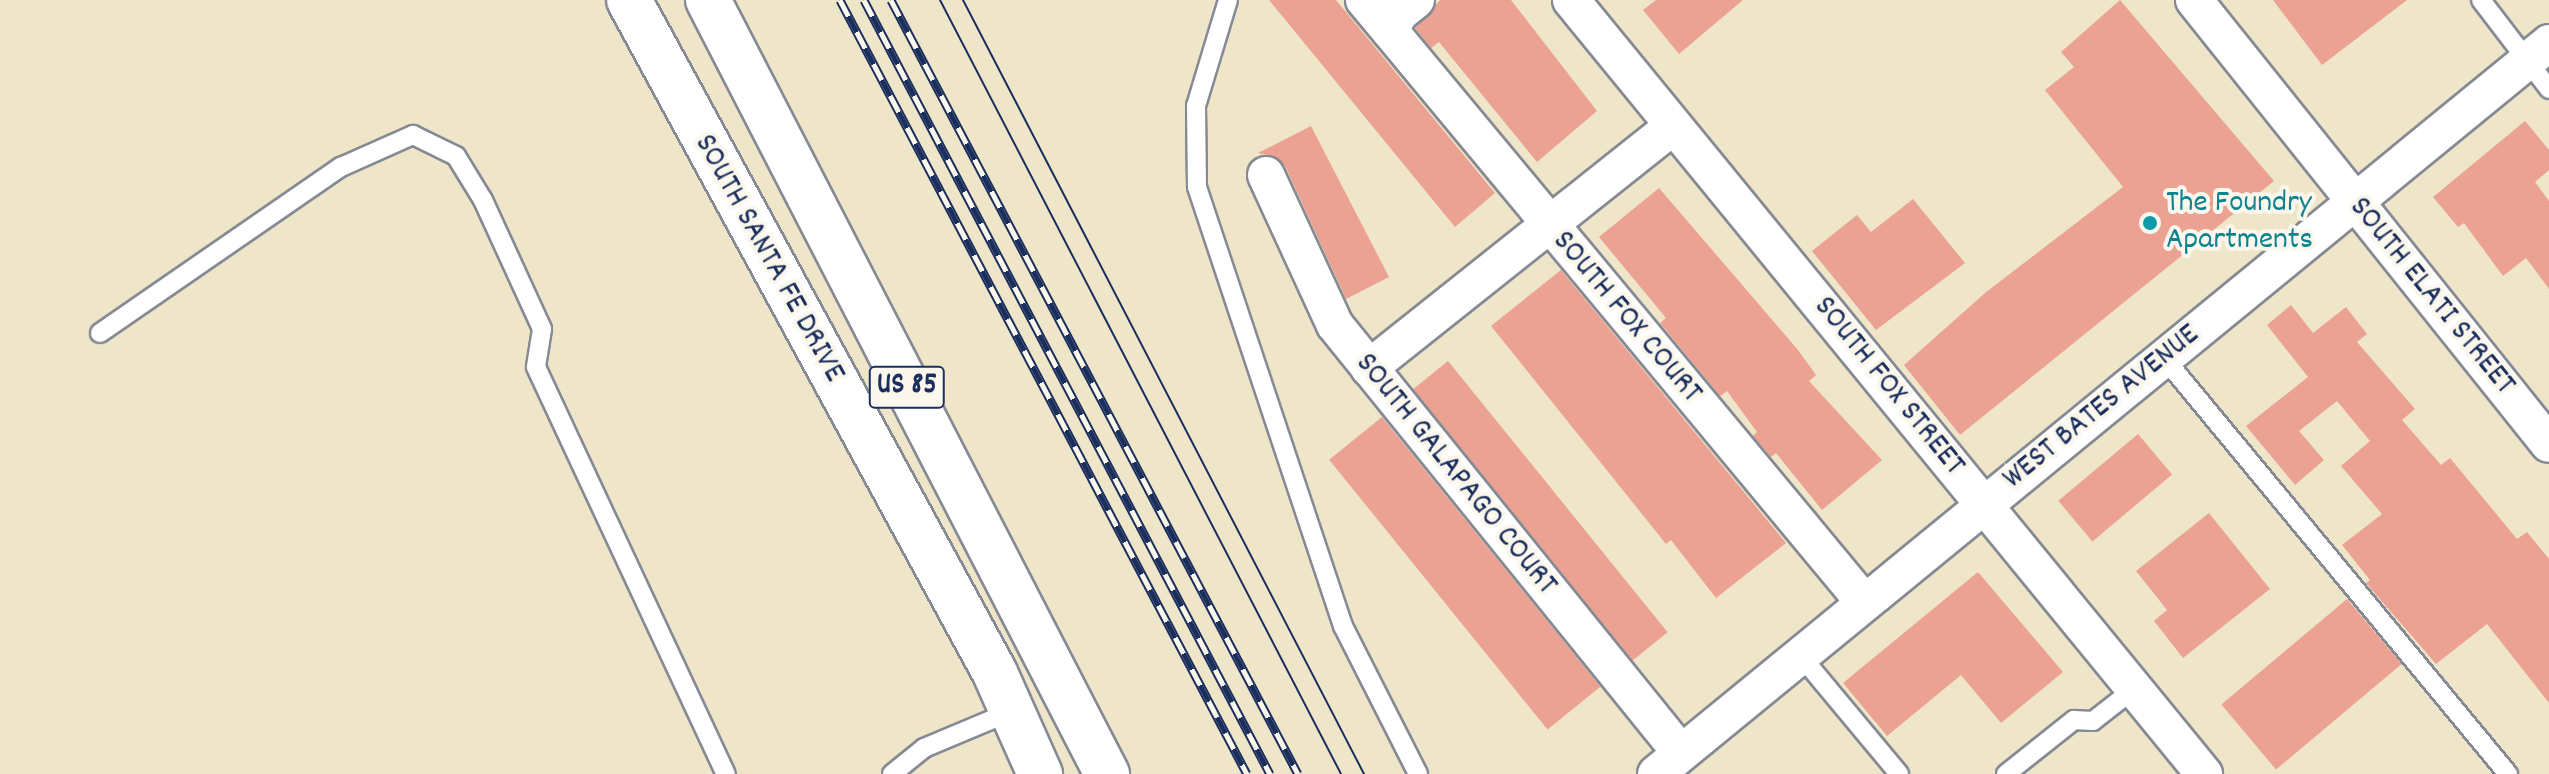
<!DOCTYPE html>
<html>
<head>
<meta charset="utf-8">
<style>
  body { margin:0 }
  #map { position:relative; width:2549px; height:774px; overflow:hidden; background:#efe6c9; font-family:Dekko,sans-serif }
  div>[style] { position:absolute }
  .building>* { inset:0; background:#eba292; transform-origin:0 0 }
  .roads { filter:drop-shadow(2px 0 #858a94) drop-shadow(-2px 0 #858a94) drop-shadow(0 2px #858a94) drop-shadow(0 -2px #858a94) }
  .lane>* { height:18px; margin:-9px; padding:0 9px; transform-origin:9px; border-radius:9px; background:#fff }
  .street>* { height:36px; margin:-18px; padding:0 18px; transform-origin:18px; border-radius:18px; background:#fff }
  .highway>* { height:44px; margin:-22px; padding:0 22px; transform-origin:22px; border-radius:22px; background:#fff }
  .tram>* { height:2px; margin:-1px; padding:0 1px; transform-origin:1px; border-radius:1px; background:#1b2f5e }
  .rail>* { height:9px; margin-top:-4.5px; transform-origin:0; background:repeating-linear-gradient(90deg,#fbf7ec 0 18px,#1b2f5e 0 36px); box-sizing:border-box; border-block:2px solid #1b2f5e }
  .dots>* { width:22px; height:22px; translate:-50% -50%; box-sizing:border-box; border:4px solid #fbf7ec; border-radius:50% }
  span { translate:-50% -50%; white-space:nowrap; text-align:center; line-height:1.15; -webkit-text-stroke:8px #fbf7ec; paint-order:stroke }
  .shield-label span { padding:2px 6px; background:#fbf7ec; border:2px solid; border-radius:6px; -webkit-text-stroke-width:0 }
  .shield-label { font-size:30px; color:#1b2f5e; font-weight:700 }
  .culture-label { font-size:32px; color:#0d838f }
  .left { translate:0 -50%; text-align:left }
  .street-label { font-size:32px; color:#1b2f5e }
</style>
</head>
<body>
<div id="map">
  <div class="building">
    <div style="clip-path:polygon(1269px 0,1336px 0,1495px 193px,1455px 227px)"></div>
    <div style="clip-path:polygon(1440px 0,1511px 0,1597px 111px,1537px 162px,1439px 42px,1431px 48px,1415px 28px)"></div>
    <div style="clip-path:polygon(1656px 0,1743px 0,1679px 54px,1643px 10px)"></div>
    <div style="clip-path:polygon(2120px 0,2274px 181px,1960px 435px,1904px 365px,1985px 293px,2123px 187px,2045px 90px,2074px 67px,2061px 52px)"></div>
    <div style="clip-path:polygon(2273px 0,2407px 0,2322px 65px)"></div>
    <div style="clip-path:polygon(2525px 121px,2549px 150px,2549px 170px,2535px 182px,2549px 201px,2549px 289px,2526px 258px,2503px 276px,2464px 223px,2458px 227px,2433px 197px)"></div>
    <div style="clip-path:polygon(1311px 126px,1389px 277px,1346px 299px,1285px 166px,1277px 158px,1258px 153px)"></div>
    <div style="clip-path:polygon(1659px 188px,1798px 350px,1816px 375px,1809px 381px,1882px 460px,1822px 510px,1776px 453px,1771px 457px,1753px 436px,1757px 432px,1727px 391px,1720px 396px,1660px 323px,1666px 318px,1599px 237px)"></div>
    <div style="clip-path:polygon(1913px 199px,1965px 263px,1876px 330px,1812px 251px,1857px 215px,1871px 232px)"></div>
    <div style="clip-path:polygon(1561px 270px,1786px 543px,1716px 598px,1671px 540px,1666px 544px,1491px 326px)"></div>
    <div style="clip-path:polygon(2291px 305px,2313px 333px,2346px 307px,2367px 334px,2357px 342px,2415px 409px,2402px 420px,2441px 465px,2450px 458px,2517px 539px,2527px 532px,2549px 559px,2549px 703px,2487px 624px,2436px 664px,2366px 583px,2370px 580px,2342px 545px,2382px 514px,2341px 466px,2370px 441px,2337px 401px,2299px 431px,2324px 460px,2295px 485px,2246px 426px,2308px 377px,2267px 325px)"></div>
    <div style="left:1448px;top:361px;width:349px;height:45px;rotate:51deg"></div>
    <div style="left:1382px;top:417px;width:347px;height:68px;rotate:51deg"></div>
    <div style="left:2138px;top:434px;width:53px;height:104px;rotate:50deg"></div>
    <div style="clip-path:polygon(2209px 513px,2270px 589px,2183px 658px,2154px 621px,2167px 610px,2136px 571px)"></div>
    <div style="clip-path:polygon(1978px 572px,2063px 672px,2001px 723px,1961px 675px,1887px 736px,1843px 683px)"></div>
    <div style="left:2347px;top:599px;width:85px;height:164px;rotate:50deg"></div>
  </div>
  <div class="roads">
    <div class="lane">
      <div style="left:1228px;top:0;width:111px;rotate:106.8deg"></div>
      <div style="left:1196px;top:106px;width:81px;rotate:89.3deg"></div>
      <div style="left:1197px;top:187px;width:463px;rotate:71.6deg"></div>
      <div style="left:1343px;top:626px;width:166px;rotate:63.1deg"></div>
      <div style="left:2481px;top:0;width:112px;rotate:52.6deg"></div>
      <div style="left:100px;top:333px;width:293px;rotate:-34.6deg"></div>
      <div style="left:341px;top:167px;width:79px;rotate:-24deg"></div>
      <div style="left:413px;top:135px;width:48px;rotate:26deg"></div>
      <div style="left:456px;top:156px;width:52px;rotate:58.5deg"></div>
      <div style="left:483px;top:200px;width:142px;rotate:65.4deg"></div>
      <div style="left:542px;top:329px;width:38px;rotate:99deg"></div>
      <div style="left:536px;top:367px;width:449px;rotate:65deg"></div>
      <div style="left:2164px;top:358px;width:540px;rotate:50.41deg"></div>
      <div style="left:1800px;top:655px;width:155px;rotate:50.2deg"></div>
      <div style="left:892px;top:774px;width:41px;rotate:-39.1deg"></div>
      <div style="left:924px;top:748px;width:95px;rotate:-22.8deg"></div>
      <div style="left:2006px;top:774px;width:87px;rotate:-38.5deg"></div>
      <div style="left:2074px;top:720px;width:19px;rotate:3deg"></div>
      <div style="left:2093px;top:721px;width:52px;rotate:-38deg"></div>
    </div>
    <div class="street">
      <div style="left:1364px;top:0;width:40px;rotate:50deg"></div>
      <div style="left:1416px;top:0;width:22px;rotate:141deg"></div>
      <div style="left:1399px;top:14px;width:19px;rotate:118deg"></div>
      <div style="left:1390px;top:31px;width:742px;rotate:50.3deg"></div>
      <div style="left:1571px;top:0;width:1000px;rotate:50.72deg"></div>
      <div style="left:2194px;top:0;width:568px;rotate:51.36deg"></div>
      <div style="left:1266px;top:175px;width:165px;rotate:65.3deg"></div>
      <div style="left:1335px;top:325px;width:549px;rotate:51.06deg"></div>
      <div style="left:1369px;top:368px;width:389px;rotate:-38.5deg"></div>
      <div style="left:1656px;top:774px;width:1154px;rotate:-39.3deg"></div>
    </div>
    <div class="highway">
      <div style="left:629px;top:0;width:766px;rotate:61.46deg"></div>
      <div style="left:995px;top:673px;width:111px;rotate:66deg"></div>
      <div style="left:708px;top:0;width:871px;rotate:62.73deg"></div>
    </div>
  </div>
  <div class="tram">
    <div style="left:940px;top:0;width:872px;rotate:62.61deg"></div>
    <div style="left:963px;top:0;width:872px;rotate:62.61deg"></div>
  </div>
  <div class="rail">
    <div style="left:840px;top:0;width:874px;rotate:62.26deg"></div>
    <div style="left:864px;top:0;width:874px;rotate:62.32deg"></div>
    <div style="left:891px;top:0;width:874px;rotate:62.26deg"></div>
  </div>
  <div class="dots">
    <div style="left:2150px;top:223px;background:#0f9aa8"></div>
  </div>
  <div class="shield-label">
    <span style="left:907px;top:387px">US 85</span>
  </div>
  <div class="culture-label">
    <span class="left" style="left:2166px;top:223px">The Foundry<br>Apartments</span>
  </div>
  <div class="street-label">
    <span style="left:768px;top:259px;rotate:61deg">SOUTH SANTA FE DRIVE</span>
    <span style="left:2431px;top:297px;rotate:51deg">SOUTH ELATI STREET</span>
    <span style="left:1626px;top:318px;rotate:50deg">SOUTH FOX COURT</span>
    <span style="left:1888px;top:387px;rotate:51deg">SOUTH FOX STREET</span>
    <span style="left:2102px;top:408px;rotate:-39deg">WEST BATES AVENUE</span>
    <span style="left:1455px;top:475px;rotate:51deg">SOUTH GALAPAGO COURT</span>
  </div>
</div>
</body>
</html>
